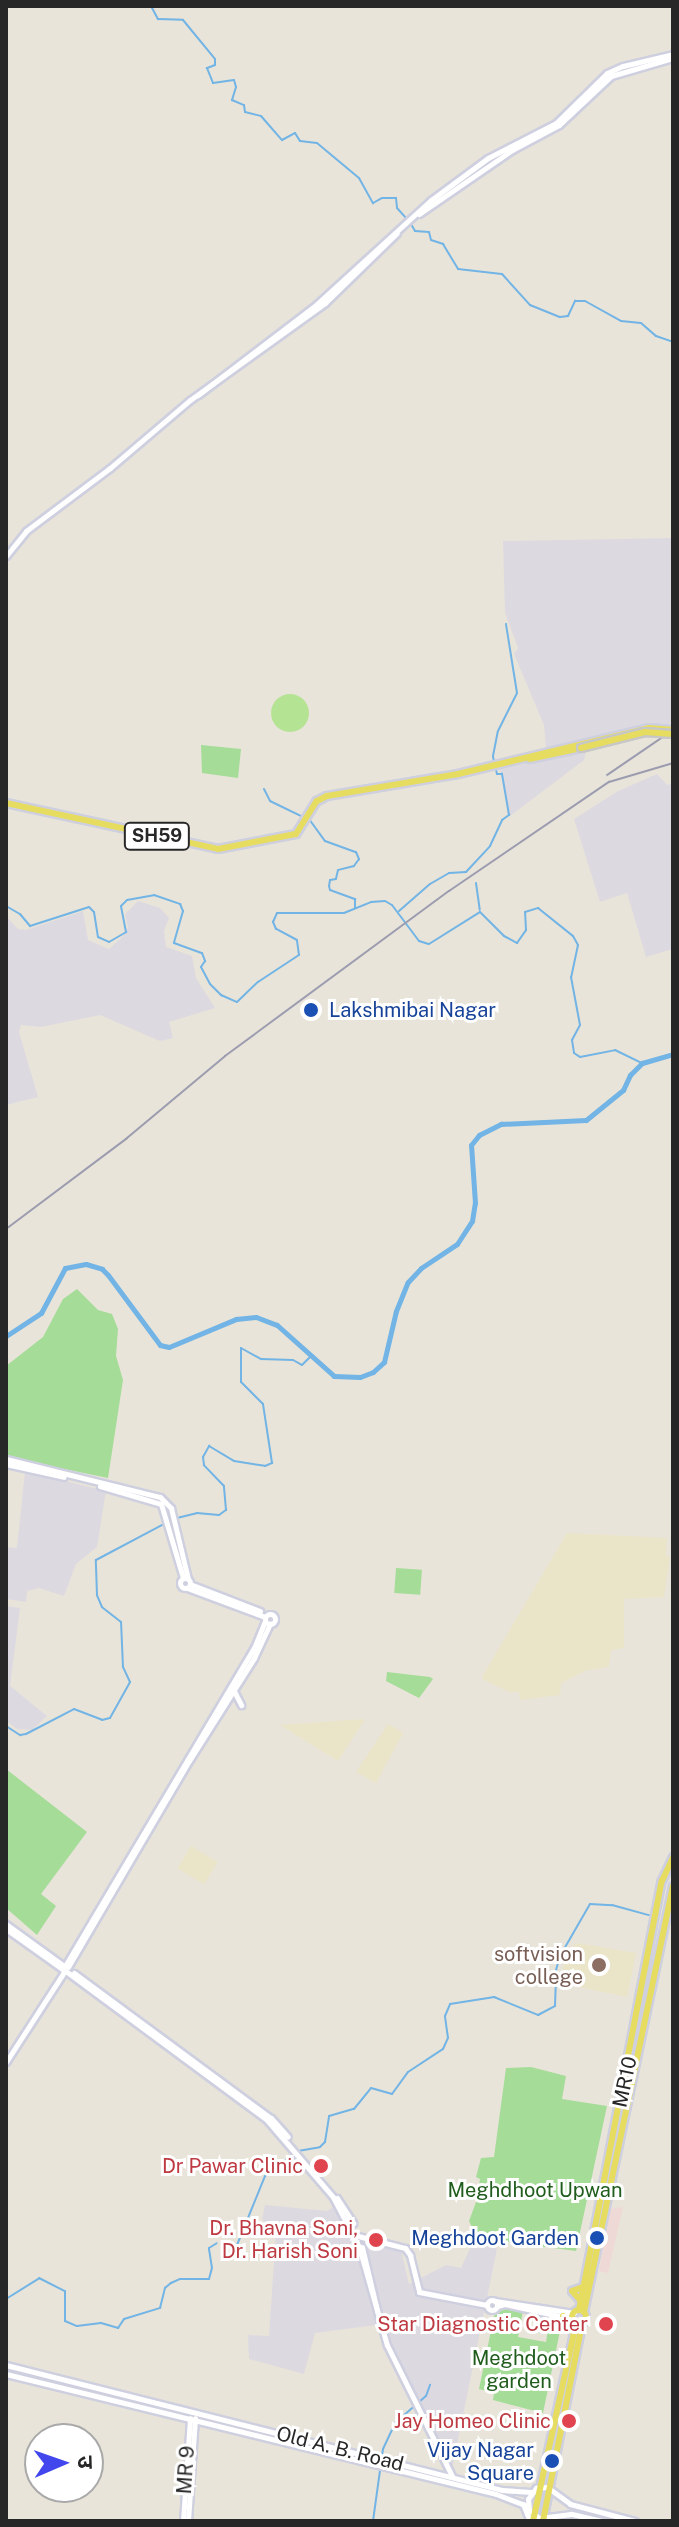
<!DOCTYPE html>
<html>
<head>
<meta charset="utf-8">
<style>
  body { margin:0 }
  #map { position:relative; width:679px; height:2527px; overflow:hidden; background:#e9e4d9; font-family:"Public Sans","Noto Sans Devanagari",sans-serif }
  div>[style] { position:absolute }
  .industrial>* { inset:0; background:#ddd9e1 }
  .education>* { inset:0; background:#eae4c8; transform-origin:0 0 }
  .medical>* { inset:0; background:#efd9d6 }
  .green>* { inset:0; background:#a4dc98; transform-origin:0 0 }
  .pitch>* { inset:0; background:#b5e394 }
  .round { border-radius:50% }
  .stream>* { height:2px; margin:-1px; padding:0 1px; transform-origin:1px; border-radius:1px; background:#71b4e5 }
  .river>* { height:5px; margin:-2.5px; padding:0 2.5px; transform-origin:2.5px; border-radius:2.5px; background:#71b4e5 }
  .roads { filter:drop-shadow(2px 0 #cecfdf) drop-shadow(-2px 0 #cecfdf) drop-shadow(0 2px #cecfdf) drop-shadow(0 -2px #cecfdf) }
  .secondary>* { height:5px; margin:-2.5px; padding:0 2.5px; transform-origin:2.5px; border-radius:2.5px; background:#fff }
  .secondary>.ring { margin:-2.5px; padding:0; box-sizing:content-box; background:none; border:5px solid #fff; border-radius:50% }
  .primary>* { height:6px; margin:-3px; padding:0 3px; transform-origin:3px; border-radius:3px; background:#e6dc60 }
  .primary>.ring { margin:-3px; padding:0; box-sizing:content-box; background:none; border:6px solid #e6dc60; border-radius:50% }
  .rail>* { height:2px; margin:-1px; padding:0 1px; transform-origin:1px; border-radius:1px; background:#9c9cb0 }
  .bridges { filter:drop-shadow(2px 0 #c7c7c7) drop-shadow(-2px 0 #c7c7c7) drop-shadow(0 2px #c7c7c7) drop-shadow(0 -2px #c7c7c7) }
  .primary-bridge>* { height:6px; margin:-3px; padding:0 3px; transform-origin:3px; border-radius:3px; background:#e6dc60 }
  .dots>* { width:22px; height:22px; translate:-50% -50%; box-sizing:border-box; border:4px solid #fff; border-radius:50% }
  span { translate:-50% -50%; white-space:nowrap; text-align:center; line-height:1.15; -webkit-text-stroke:6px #fff; paint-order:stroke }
  .shield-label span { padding:2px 6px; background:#fff; border:2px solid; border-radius:6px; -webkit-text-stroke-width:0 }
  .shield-label { font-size:18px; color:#272727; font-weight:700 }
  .transit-label { font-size:20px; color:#164399 }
  .left { translate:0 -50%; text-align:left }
  .right { translate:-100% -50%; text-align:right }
  .education-label { font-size:20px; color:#785e54 }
  .street-label { font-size:20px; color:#272727 }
  .health-label { font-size:20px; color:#be3a42 }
  .park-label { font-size:20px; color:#205d1d }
  .frame { position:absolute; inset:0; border:8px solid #272727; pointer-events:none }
  .north { position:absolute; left:24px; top:2423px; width:80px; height:80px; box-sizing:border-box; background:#fff; border:2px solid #a9a9a9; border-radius:50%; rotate:88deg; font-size:22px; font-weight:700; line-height:32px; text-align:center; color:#272727 }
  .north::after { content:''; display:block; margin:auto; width:28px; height:36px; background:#4146ed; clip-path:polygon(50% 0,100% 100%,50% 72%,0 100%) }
</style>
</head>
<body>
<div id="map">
  <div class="industrial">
    <div style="clip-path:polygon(673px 538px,673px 721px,666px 726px,590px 738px,584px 760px,510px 816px,500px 769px,547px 760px,544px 725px,514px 654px,518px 648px,505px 613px,503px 541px)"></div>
    <div style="clip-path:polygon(657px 774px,667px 785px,673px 783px,673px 949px,646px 957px,627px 893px,600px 902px,574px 819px,618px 791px)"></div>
    <div style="clip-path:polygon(138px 901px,160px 908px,169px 918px,164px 931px,166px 947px,192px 956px,196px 978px,215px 1008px,169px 1022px,173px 1038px,160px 1041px,100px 1015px,41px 1027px,21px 1025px,19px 1032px,38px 1097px,6px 1105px,6px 916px,18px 929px,26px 930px,83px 911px,88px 940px,109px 949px,124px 935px,128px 927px,125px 914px)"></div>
    <div style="clip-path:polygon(25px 1471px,106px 1491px,97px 1547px,76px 1564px,64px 1596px,39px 1588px,27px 1591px,26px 1602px,6px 1599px,6px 1547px,17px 1548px)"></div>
    <div style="clip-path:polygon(6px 1606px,20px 1608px,10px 1686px,47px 1716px,32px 1730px,17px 1729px,6px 1721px)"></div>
    <div style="clip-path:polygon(265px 2205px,327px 2211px,336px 2205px,358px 2249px,373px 2305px,376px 2325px,315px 2333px,304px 2374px,249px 2359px,248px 2335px,269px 2336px,276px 2232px,262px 2219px)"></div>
    <div style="clip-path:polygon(474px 2240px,497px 2249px,452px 2469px,386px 2340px,365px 2244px,401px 2250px,409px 2284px,446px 2265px,461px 2268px)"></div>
  </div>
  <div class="education">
    <div style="clip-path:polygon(567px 1533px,667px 1538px,666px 1556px,670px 1557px,664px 1597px,624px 1599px,624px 1648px,611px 1650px,609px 1667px,587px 1670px,561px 1683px,560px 1695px,520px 1700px,519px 1692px,510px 1692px,482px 1679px,483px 1675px)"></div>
    <div style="clip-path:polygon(365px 1719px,338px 1761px,280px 1725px)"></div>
    <div style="clip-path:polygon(388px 1724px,403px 1733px,376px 1783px,356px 1772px)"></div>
    <div style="left:191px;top:1846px;width:31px;height:26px;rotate:31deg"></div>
    <div style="clip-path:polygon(578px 1943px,636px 1953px,627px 1997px,565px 1984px,562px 1973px,566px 1957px,572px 1946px)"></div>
  </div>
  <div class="medical">
    <div style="clip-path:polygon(623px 2207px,608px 2273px,599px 2271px,610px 2209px)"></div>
  </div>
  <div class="green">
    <div style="clip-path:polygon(201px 745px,241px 749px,238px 778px,202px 773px)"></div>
    <div style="clip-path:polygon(77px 1289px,98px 1310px,112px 1314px,118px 1329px,116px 1356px,123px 1380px,108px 1478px,6px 1457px,6px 1366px,43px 1337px,63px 1299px)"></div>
    <div style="left:396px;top:1568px;width:26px;height:25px;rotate:4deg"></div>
    <div style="clip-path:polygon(387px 1672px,430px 1677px,433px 1679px,419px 1698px,386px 1681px)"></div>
    <div style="clip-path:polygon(6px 1769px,87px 1832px,41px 1894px,56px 1906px,37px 1935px,6px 1908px)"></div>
    <div style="clip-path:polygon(531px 2067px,566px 2076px,562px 2099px,607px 2106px,576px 2251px,477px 2238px,469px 2221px,476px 2202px,480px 2179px,476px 2177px,481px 2158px,494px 2157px,506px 2068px)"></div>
    <div style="clip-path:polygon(503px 2307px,523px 2311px,518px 2337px,546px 2342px,548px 2329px,560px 2331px,543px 2413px,493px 2400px,494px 2393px,479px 2389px,494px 2316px)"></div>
  </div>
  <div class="pitch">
    <div class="round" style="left:271px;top:694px;width:38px;height:38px"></div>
  </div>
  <div class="stream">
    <div style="left:151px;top:6px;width:15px;rotate:62deg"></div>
    <div style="left:158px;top:19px;width:25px;rotate:2deg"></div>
    <div style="left:183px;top:20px;width:50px;rotate:50.6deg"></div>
    <div style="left:215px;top:59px;width:6px;rotate:90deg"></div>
    <div style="left:215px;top:65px;width:9px;rotate:159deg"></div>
    <div style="left:207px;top:68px;width:16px;rotate:68deg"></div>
    <div style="left:213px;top:83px;width:21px;rotate:-8deg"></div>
    <div style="left:234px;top:80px;width:7px;rotate:74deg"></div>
    <div style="left:236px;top:87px;width:14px;rotate:107deg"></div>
    <div style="left:232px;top:100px;width:13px;rotate:23deg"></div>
    <div style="left:244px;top:105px;width:7px;rotate:82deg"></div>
    <div style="left:245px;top:112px;width:16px;rotate:14deg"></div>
    <div style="left:261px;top:116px;width:32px;rotate:49deg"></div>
    <div style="left:282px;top:140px;width:15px;rotate:-28deg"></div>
    <div style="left:295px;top:133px;width:9px;rotate:58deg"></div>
    <div style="left:300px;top:141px;width:17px;rotate:7deg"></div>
    <div style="left:317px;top:143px;width:55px;rotate:39.8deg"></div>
    <div style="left:359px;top:178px;width:29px;rotate:61deg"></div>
    <div style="left:373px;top:203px;width:10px;rotate:-29deg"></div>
    <div style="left:382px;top:198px;width:14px"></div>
    <div style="left:396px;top:198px;width:10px;rotate:84deg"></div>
    <div style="left:397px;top:208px;width:15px;rotate:48deg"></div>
    <div style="left:411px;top:224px;width:8px;rotate:60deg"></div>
    <div style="left:415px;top:231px;width:14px;rotate:4deg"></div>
    <div style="left:429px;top:232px;width:8px;rotate:76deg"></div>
    <div style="left:431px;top:240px;width:13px;rotate:18deg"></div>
    <div style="left:443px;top:244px;width:29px;rotate:59deg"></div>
    <div style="left:458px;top:269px;width:44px;rotate:6.5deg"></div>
    <div style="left:502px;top:274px;width:42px;rotate:47.9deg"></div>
    <div style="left:530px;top:305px;width:32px;rotate:22deg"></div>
    <div style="left:560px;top:317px;width:8px;rotate:-7deg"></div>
    <div style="left:568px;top:316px;width:17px;rotate:-65deg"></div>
    <div style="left:575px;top:301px;width:10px"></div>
    <div style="left:585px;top:301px;width:41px;rotate:29.1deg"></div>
    <div style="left:621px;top:321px;width:20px;rotate:6deg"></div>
    <div style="left:641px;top:323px;width:20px;rotate:41deg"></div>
    <div style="left:656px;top:336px;width:18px;rotate:19deg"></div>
    <div style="left:264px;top:789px;width:13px;rotate:63deg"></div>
    <div style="left:270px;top:801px;width:37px;rotate:26deg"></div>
    <div style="left:309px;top:819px;width:27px;rotate:54deg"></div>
    <div style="left:325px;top:841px;width:33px;rotate:20deg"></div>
    <div style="left:356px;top:852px;width:8px;rotate:67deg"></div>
    <div style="left:359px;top:859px;width:9px;rotate:126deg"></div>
    <div style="left:354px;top:866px;width:16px;rotate:166deg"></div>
    <div style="left:338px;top:870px;width:9px;rotate:103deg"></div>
    <div style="left:336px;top:879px;width:6px;rotate:171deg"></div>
    <div style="left:330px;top:880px;width:6px;rotate:99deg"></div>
    <div style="left:329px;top:886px;width:4px;rotate:76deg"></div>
    <div style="left:330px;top:890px;width:27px;rotate:20deg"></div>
    <div style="left:355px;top:899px;width:9px;rotate:90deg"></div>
    <div style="left:476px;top:883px;width:27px;rotate:82deg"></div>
    <div style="left:6px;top:906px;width:16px;rotate:30deg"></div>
    <div style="left:20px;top:914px;width:16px;rotate:50deg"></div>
    <div style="left:30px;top:926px;width:62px;rotate:-17.9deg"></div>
    <div style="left:89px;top:907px;width:7px;rotate:45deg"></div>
    <div style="left:94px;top:912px;width:25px;rotate:81deg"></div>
    <div style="left:98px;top:937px;width:12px;rotate:24deg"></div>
    <div style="left:109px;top:942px;width:20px;rotate:-30deg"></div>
    <div style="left:126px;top:932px;width:26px;rotate:-101deg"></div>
    <div style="left:121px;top:906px;width:8px;rotate:-45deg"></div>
    <div style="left:127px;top:900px;width:27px;rotate:-10deg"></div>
    <div style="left:154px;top:895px;width:28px;rotate:19deg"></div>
    <div style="left:180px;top:904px;width:8px;rotate:67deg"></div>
    <div style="left:183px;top:911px;width:33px;rotate:106deg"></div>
    <div style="left:174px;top:943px;width:30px;rotate:20deg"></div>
    <div style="left:202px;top:953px;width:9px;rotate:69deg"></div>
    <div style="left:205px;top:961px;width:7px;rotate:124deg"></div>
    <div style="left:201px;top:967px;width:19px;rotate:62deg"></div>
    <div style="left:210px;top:984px;width:16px;rotate:45deg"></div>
    <div style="left:221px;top:995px;width:17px;rotate:24deg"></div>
    <div style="left:237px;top:1002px;width:29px;rotate:-44deg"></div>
    <div style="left:258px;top:982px;width:49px;rotate:-33.4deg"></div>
    <div style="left:299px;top:955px;width:15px;rotate:-98deg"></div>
    <div style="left:297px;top:940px;width:24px;rotate:-152deg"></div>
    <div style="left:276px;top:929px;width:8px;rotate:-113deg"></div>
    <div style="left:273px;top:922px;width:10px;rotate:-66deg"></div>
    <div style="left:277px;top:913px;width:67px"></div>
    <div style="left:344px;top:913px;width:29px;rotate:-22deg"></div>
    <div style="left:371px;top:902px;width:14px;rotate:-4deg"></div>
    <div style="left:385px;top:901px;width:8px;rotate:30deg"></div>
    <div style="left:392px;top:905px;width:45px;rotate:53.1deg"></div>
    <div style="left:419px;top:941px;width:10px;rotate:17deg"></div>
    <div style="left:429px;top:944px;width:60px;rotate:-32.1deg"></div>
    <div style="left:480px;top:912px;width:34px;rotate:45deg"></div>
    <div style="left:504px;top:936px;width:15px;rotate:28deg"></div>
    <div style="left:517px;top:943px;width:16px;rotate:-55deg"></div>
    <div style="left:526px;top:930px;width:18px;rotate:-93deg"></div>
    <div style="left:525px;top:912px;width:14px;rotate:-17deg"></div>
    <div style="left:538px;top:908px;width:45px;rotate:38.7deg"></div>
    <div style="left:573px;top:936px;width:10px;rotate:61deg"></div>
    <div style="left:578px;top:945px;width:33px;rotate:102deg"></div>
    <div style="left:571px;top:977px;width:49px;rotate:79.4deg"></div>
    <div style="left:580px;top:1025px;width:17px;rotate:118deg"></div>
    <div style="left:572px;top:1040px;width:13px;rotate:81deg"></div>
    <div style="left:574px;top:1053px;width:7px;rotate:34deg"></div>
    <div style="left:580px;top:1057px;width:36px;rotate:-11deg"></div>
    <div style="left:615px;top:1050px;width:30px;rotate:26deg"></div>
    <div style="left:399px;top:911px;width:41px;rotate:-41.1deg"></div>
    <div style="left:430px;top:884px;width:22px;rotate:-30deg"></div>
    <div style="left:449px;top:873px;width:17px;rotate:-3deg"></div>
    <div style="left:466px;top:872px;width:35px;rotate:-47deg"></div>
    <div style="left:490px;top:846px;width:29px;rotate:-65deg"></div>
    <div style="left:502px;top:820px;width:9px;rotate:-36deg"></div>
    <div style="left:509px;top:815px;width:42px;rotate:-99.7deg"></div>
    <div style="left:502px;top:774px;width:5px;rotate:180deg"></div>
    <div style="left:497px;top:774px;width:18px;rotate:-103deg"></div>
    <div style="left:493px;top:756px;width:25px;rotate:-79deg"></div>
    <div style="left:498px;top:731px;width:42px;rotate:-63.4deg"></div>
    <div style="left:517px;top:693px;width:70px;rotate:-99.1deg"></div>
    <div style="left:177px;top:1518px;width:21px;rotate:-14deg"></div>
    <div style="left:197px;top:1513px;width:22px;rotate:5deg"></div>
    <div style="left:219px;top:1515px;width:9px;rotate:-36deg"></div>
    <div style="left:226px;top:1510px;width:24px;rotate:-95deg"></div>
    <div style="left:224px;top:1486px;width:29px;rotate:-134deg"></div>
    <div style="left:204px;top:1465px;width:8px;rotate:-97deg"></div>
    <div style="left:203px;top:1457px;width:13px;rotate:-61deg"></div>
    <div style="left:209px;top:1446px;width:29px;rotate:31deg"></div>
    <div style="left:234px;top:1461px;width:31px;rotate:9deg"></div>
    <div style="left:265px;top:1466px;width:8px;rotate:-23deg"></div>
    <div style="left:272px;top:1463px;width:60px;rotate:-98.7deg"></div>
    <div style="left:263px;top:1404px;width:31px;rotate:-135deg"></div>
    <div style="left:241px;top:1382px;width:34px;rotate:-90deg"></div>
    <div style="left:241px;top:1348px;width:23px;rotate:29deg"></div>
    <div style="left:261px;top:1359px;width:32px;rotate:2deg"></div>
    <div style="left:293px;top:1360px;width:10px;rotate:29deg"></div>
    <div style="left:302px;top:1365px;width:11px;rotate:-45deg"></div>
    <div style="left:6px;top:1726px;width:17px;rotate:33deg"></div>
    <div style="left:20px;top:1735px;width:6px;rotate:-9deg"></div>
    <div style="left:26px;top:1734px;width:54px;rotate:-27.5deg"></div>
    <div style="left:74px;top:1709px;width:30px;rotate:21deg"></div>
    <div style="left:102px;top:1720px;width:8px;rotate:-14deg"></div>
    <div style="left:110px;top:1718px;width:41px;rotate:-60.9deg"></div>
    <div style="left:130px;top:1682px;width:17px;rotate:-115deg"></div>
    <div style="left:123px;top:1667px;width:45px;rotate:-92.5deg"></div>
    <div style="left:121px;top:1622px;width:24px;rotate:-142deg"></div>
    <div style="left:102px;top:1607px;width:13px;rotate:-113deg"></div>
    <div style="left:97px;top:1595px;width:35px;rotate:-92deg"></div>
    <div style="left:96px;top:1560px;width:77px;rotate:-27.9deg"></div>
    <div style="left:298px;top:2151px;width:22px;rotate:-10deg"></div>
    <div style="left:320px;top:2147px;width:7px;rotate:-45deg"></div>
    <div style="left:325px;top:2142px;width:26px;rotate:-81deg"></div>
    <div style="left:329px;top:2116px;width:26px;rotate:-16deg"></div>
    <div style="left:354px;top:2109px;width:27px;rotate:-51deg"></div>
    <div style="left:371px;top:2088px;width:22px;rotate:16deg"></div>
    <div style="left:392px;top:2094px;width:27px;rotate:-54deg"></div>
    <div style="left:408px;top:2072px;width:42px;rotate:-33.3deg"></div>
    <div style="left:443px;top:2049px;width:12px;rotate:-66deg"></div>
    <div style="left:448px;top:2038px;width:22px;rotate:-98deg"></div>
    <div style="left:445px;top:2016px;width:13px;rotate:-67deg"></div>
    <div style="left:450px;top:2004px;width:45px;rotate:-9deg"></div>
    <div style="left:494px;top:1997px;width:48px;rotate:22.2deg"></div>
    <div style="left:538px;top:2015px;width:19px;rotate:-28deg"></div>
    <div style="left:555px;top:2006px;width:36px;rotate:-88deg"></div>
    <div style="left:556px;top:1970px;width:15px;rotate:-74deg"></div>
    <div style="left:560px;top:1956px;width:60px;rotate:-60deg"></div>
    <div style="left:590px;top:1904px;width:22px;rotate:3deg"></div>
    <div style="left:612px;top:1905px;width:41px;rotate:15.4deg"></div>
    <div style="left:228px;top:2247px;width:9px;rotate:-13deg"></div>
    <div style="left:237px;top:2245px;width:74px;rotate:-67.9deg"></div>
    <div style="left:265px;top:2176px;width:34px;rotate:-38deg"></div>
    <div style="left:6px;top:2299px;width:39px;rotate:-32deg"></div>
    <div style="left:39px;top:2278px;width:29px;rotate:27deg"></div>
    <div style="left:65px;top:2291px;width:30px;rotate:90deg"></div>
    <div style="left:65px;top:2321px;width:13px;rotate:23deg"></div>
    <div style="left:77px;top:2326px;width:24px;rotate:-7deg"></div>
    <div style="left:101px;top:2323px;width:18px;rotate:16deg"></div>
    <div style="left:118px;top:2328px;width:11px;rotate:-56deg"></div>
    <div style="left:124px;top:2319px;width:38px;rotate:-17deg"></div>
    <div style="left:160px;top:2308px;width:21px;rotate:-76deg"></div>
    <div style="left:165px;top:2288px;width:8px;rotate:-40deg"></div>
    <div style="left:171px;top:2283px;width:10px;rotate:-24deg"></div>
    <div style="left:180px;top:2279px;width:29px"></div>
    <div style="left:209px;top:2279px;width:11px;rotate:-75deg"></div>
    <div style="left:212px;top:2268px;width:20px;rotate:-99deg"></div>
    <div style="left:209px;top:2248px;width:9px;rotate:-32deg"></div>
    <div style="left:373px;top:2521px;width:73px;rotate:-82.1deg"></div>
    <div style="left:383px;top:2449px;width:29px;rotate:-65deg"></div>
    <div style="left:395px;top:2423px;width:41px;rotate:-41.1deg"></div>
    <div style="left:426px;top:2396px;width:12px;rotate:-70deg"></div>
  </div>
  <div class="river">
    <div style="left:6px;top:1336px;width:42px;rotate:-33.3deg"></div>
    <div style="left:41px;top:1313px;width:51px;rotate:-61.9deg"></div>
    <div style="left:65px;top:1268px;width:21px;rotate:-11deg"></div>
    <div style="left:86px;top:1264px;width:17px;rotate:17deg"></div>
    <div style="left:102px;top:1269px;width:8px;rotate:45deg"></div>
    <div style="left:108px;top:1275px;width:87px;rotate:53.4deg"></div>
    <div style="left:160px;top:1345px;width:9px;rotate:13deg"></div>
    <div style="left:169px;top:1347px;width:73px;rotate:-22.7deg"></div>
    <div style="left:236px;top:1319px;width:20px;rotate:-6deg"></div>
    <div style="left:256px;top:1317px;width:22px;rotate:21deg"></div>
    <div style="left:277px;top:1325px;width:76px;rotate:41.8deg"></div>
    <div style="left:334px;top:1376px;width:26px;rotate:2deg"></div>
    <div style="left:360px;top:1377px;width:14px;rotate:-21deg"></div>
    <div style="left:373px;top:1372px;width:15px;rotate:-42deg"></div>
    <div style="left:384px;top:1362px;width:52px;rotate:-76.8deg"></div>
    <div style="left:396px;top:1311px;width:31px;rotate:-68deg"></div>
    <div style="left:408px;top:1282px;width:19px;rotate:-47deg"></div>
    <div style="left:421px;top:1268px;width:43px;rotate:-33.7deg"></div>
    <div style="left:457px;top:1244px;width:27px;rotate:-57deg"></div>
    <div style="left:472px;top:1221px;width:18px;rotate:-81deg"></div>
    <div style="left:475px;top:1203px;width:58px;rotate:-93.9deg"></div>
    <div style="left:471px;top:1145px;width:13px;rotate:-51deg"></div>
    <div style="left:479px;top:1135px;width:25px;rotate:-27deg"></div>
    <div style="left:501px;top:1124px;width:85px;rotate:-2.7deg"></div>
    <div style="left:586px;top:1120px;width:48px;rotate:-39deg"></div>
    <div style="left:623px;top:1090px;width:17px;rotate:-65deg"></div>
    <div style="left:630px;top:1075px;width:17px;rotate:-45deg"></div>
    <div style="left:642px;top:1063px;width:32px;rotate:-16deg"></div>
  </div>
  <div class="roads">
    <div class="secondary">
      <div style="left:419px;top:214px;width:113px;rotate:-34.5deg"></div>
      <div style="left:512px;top:150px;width:53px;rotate:-28deg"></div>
      <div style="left:559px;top:125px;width:71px;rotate:-43.3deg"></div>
      <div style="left:611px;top:76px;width:65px;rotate:-16.2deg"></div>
      <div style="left:198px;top:395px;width:150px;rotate:-37.4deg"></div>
      <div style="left:317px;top:304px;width:154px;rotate:-42.4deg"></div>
      <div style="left:431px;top:200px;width:71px;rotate:-36.4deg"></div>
      <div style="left:488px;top:158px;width:76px;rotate:-27.2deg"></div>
      <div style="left:556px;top:123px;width:71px;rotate:-44.4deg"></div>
      <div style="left:607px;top:73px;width:17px;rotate:-24deg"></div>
      <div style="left:623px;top:66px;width:51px;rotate:-13.5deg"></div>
      <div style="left:6px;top:556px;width:32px;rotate:-51deg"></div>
      <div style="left:26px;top:531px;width:105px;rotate:-36.9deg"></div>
      <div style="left:110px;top:468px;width:105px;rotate:-40.4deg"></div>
      <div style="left:190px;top:400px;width:166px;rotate:-35.7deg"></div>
      <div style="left:325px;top:303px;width:100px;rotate:-44.2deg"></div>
      <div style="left:6px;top:1459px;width:159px;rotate:13.9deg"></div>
      <div style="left:160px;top:1497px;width:16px;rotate:45deg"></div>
      <div style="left:171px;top:1508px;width:73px;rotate:76.5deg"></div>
      <div style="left:6px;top:1464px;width:59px;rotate:12.6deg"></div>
      <div style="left:100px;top:1486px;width:64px;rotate:16.4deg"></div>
      <div style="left:161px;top:1504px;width:77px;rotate:73.4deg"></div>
      <div class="ring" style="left:180px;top:1578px;width:5px;height:5px"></div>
      <div style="left:190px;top:1584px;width:75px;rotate:21.1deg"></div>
      <div style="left:187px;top:1588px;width:83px;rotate:20.4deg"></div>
      <div class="ring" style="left:265px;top:1614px;width:5px;height:5px"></div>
      <div style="left:234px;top:1691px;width:16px;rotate:63deg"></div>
      <div style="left:6px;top:1924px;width:72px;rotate:35.9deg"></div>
      <div style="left:6px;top:1929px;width:69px;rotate:35.5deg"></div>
      <div style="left:65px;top:1966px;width:370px;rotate:-59.3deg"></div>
      <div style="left:254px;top:1648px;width:29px;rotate:-68deg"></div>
      <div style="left:68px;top:1967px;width:239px;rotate:-59.6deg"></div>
      <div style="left:189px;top:1761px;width:122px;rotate:-57.7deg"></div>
      <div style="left:254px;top:1658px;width:38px;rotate:-65deg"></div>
      <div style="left:67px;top:1972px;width:249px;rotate:36.5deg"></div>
      <div style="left:267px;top:2120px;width:101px;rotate:49.4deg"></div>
      <div style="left:333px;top:2197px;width:56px;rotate:62.5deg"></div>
      <div style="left:359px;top:2247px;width:102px;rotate:74.1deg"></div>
      <div style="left:387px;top:2345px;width:146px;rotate:63.6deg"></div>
      <div style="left:74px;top:1973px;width:245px;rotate:36.4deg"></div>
      <div style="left:271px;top:2118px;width:25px;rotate:48deg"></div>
      <div style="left:6px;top:2062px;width:107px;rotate:-57.2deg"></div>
      <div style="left:64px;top:1972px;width:5px;rotate:-101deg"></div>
      <div style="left:63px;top:1967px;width:4px;rotate:-14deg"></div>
      <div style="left:337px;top:2198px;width:30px;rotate:57deg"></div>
      <div style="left:354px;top:2235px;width:53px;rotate:14.3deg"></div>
      <div style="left:405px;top:2248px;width:9px;rotate:54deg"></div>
      <div style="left:410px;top:2255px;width:38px;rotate:76deg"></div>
      <div style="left:419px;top:2292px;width:69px;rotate:10.8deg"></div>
      <div style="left:362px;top:2247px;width:78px;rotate:76.7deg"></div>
      <div class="ring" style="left:487px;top:2300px;width:5px;height:5px"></div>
      <div style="left:495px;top:2301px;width:80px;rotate:8.6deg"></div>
      <div style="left:497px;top:2306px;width:8px;rotate:-14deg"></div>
      <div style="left:505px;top:2304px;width:69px;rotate:12.6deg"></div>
      <div style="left:6px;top:2365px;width:512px;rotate:14.14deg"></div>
      <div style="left:502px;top:2490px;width:29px;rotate:4deg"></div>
      <div style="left:6px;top:2374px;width:504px;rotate:13.76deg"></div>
      <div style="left:496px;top:2494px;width:34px;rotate:21deg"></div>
      <div style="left:523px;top:2504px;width:18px;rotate:68deg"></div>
      <div style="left:183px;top:2521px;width:103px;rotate:-86.1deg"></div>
      <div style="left:188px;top:2521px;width:103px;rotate:-86.1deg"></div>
      <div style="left:602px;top:2521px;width:32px;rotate:-167deg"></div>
      <div style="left:571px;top:2514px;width:32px;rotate:173deg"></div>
      <div style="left:539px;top:2518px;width:13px;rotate:-141deg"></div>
      <div style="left:529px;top:2510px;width:11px;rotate:-95deg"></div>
      <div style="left:528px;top:2499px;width:14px;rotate:-54deg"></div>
      <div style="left:536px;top:2488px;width:11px;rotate:-5deg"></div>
      <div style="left:547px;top:2487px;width:29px;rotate:36deg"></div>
      <div style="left:570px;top:2504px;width:67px;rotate:14.7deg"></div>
    </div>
    <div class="primary">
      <div style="left:530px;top:759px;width:48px;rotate:-12deg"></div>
      <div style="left:6px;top:803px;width:217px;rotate:12.2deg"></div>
      <div style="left:218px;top:849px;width:79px;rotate:-10.9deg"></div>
      <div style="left:296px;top:834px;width:39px;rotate:-58deg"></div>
      <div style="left:317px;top:801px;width:11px;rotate:-27deg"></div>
      <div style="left:327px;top:796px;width:133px;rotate:-9.5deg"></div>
      <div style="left:458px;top:774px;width:196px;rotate:-13.5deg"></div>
      <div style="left:649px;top:728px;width:24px;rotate:5deg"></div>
      <div style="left:581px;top:2301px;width:13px;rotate:-132deg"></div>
      <div style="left:572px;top:2291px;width:12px;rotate:-20deg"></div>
      <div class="ring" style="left:572px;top:2310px;width:8px;height:8px"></div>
      <div style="left:579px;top:2310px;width:437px;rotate:-79.1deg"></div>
      <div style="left:662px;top:1881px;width:26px;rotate:-65deg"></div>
      <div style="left:584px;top:2312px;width:435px;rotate:-78.2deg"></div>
      <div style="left:563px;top:2316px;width:19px;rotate:58deg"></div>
      <div style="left:533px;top:2521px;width:203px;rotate:-77.7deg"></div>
      <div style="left:543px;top:2521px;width:201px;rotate:-78.8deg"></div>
    </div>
  </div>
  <div class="rail">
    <div style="left:607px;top:775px;width:80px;rotate:-34.3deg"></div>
    <div style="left:6px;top:1229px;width:151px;rotate:-36.9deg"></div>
    <div style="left:127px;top:1138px;width:128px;rotate:-39.9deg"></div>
    <div style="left:225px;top:1056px;width:278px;rotate:-36.4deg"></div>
    <div style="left:449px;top:891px;width:194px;rotate:-34.3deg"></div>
    <div style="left:609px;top:782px;width:67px;rotate:-16.5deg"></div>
  </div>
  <div class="bridges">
    <div class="primary-bridge">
      <div style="left:581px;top:748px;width:66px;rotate:-14deg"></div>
      <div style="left:645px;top:732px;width:28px;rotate:4deg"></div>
    </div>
  </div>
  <div class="dots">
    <div style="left:311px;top:1010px;background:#1a4fb4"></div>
    <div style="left:599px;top:1965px;background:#8d6e63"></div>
    <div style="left:321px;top:2166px;background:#e0444e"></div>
    <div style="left:597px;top:2238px;background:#1a4fb4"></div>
    <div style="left:376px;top:2240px;background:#e0444e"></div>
    <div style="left:606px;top:2324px;background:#e0444e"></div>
    <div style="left:569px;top:2421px;background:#e0444e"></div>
    <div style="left:552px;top:2461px;background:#1a4fb4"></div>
  </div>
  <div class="shield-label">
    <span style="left:157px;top:836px">SH59</span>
  </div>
  <div class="transit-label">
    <span class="left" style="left:329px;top:1010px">Lakshmibai Nagar</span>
    <span class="right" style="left:579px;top:2238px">Meghdoot Garden</span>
    <span class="right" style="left:534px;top:2462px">Vijay Nagar<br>Square</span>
  </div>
  <div class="education-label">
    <span class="right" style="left:583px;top:1966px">softvision<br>college</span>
  </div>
  <div class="street-label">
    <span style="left:625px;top:2082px;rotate:-78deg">MR10</span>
    <span style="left:340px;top:2449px;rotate:14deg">Old A. B. Road</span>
    <span style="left:186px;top:2470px;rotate:-86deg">MR 9</span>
  </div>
  <div class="health-label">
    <span class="right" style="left:303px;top:2166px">Dr Pawar Clinic</span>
    <span class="right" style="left:358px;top:2240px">Dr. Bhavna Soni,<br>Dr. Harish Soni</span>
    <span class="right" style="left:588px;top:2324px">Star Diagnostic Center</span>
    <span class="right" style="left:551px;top:2421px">Jay Homeo Clinic</span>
  </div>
  <div class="park-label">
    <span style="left:535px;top:2190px">Meghdhoot Upwan</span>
    <span style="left:519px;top:2370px">Meghdoot<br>garden</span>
  </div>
  <div class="frame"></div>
  <div class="north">उ</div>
</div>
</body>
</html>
